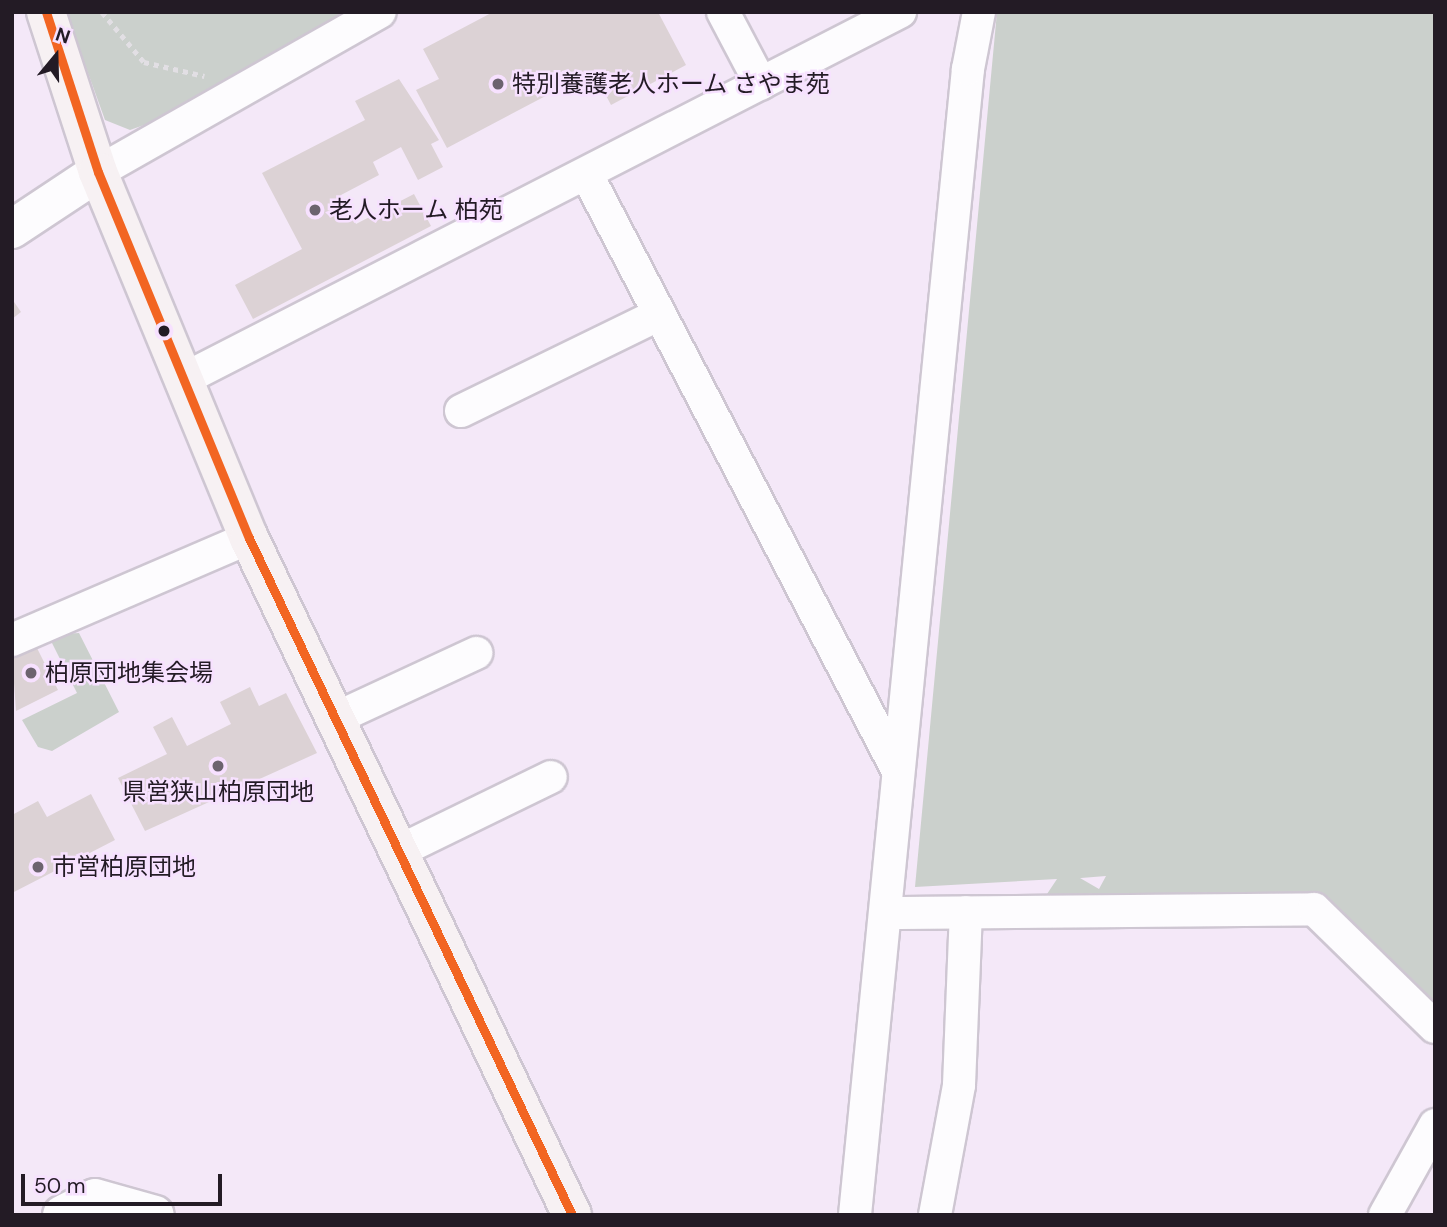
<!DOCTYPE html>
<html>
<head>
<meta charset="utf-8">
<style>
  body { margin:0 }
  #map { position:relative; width:1447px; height:1227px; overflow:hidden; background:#f4e8f8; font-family:"DM Sans","Noto Sans JP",sans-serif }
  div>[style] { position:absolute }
  .green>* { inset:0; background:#cbd0cc }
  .building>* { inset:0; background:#dcd2d5 }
  .path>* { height:4.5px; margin-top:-2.25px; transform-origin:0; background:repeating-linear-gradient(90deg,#e2dfe4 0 5px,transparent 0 10px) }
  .roads { filter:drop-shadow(2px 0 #cec6d2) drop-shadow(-2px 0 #cec6d2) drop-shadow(0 2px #cec6d2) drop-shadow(0 -2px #cec6d2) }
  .minor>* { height:32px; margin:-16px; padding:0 16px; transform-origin:16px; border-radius:16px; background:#fdfcfe }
  .tertiary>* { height:38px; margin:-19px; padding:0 19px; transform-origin:19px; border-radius:19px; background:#fdfcfe }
  .secondary>* { height:38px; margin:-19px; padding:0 19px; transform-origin:19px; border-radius:19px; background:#f7f1f3 }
  .bus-1>* { height:9px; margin:-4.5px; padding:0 4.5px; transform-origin:4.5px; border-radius:4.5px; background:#f26522 }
  .dots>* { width:19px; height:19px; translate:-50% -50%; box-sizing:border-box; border:4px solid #f7e1ff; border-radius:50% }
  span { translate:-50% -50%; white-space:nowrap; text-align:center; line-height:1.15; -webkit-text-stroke:5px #f7e1ff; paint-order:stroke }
  .poi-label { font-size:24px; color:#231b25 }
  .left { translate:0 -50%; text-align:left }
  .frame { position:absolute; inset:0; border:14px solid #231b25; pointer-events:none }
  .north { position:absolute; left:21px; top:21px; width:70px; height:70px; -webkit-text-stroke:5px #f7e1ff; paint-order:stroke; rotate:19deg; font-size:19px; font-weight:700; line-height:28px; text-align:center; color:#231b25 }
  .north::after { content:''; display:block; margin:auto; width:24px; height:32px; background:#231b25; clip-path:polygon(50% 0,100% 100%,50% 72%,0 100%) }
  .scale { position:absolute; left:21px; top:1174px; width:201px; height:32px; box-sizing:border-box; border:4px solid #231b25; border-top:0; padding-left:9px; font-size:21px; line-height:24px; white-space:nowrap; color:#231b25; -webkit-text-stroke:5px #f7e1ff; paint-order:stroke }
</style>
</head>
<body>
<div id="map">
  <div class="green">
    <div style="clip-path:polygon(66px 12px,366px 12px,175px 114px,130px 130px,105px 120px)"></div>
    <div style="clip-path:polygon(evenodd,997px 12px,1435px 12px,1435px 1014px,1319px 903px,1290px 892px,1272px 900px,1052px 904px,1047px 894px,1057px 879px,915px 887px,997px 12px,1106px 876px,1099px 889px,1080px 878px,1081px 878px,1106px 876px)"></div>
    <div style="clip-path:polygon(79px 633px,119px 712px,52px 751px,38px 747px,22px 720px,77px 693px,48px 635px)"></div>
  </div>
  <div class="building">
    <div style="clip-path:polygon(493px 12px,658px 12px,686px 65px,611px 105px,593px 71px,447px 148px,416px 90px,439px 79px,423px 49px)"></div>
    <div style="clip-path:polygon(399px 79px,439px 140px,431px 144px,443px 167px,418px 180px,401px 147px,373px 162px,379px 175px,341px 195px,356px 224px,414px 194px,431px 226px,253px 319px,235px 285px,302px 249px,262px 173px,365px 120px,355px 101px)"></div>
    <div style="clip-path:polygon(12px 299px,21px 312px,12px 319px)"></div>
    <div style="clip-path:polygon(35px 644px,58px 690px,16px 711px,12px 655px)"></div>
    <div style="clip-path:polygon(250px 687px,259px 706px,286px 693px,317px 753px,145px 831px,118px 778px,167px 754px,153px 727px,172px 717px,187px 746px,231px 724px,220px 702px)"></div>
    <div style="clip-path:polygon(91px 794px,115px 840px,12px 893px,12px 815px,38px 801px,47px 817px)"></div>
  </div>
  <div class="path">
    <div style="left:102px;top:12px;width:65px;rotate:50deg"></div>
    <div style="left:144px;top:62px;width:62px;rotate:13.1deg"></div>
  </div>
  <div class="roads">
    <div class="minor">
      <div style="left:723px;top:12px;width:81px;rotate:62.2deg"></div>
      <div style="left:98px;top:172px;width:324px;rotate:-29.6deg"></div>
      <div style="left:587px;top:175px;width:670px;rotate:62.44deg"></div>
      <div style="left:182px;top:380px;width:807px;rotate:-27.14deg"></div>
      <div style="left:461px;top:411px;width:221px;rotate:-26deg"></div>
      <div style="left:12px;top:640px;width:258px;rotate:-23.3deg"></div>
      <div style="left:334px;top:719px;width:157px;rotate:-24.9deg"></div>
      <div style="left:397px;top:852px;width:171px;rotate:-26deg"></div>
      <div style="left:888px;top:913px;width:426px;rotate:-0.5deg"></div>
      <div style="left:1314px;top:909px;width:169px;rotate:44.3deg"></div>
      <div style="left:855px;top:1215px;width:1152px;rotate:-84.37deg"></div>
      <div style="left:968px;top:69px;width:58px;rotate:-79.1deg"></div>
      <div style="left:935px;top:1215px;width:132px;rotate:-79.5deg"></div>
      <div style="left:959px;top:1085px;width:173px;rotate:-87.7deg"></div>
      <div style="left:1385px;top:1215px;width:103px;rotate:-60.9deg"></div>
    </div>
    <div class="tertiary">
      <div style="left:12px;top:229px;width:103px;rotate:-33.5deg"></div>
      <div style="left:62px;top:1215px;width:37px;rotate:-27deg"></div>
      <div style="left:95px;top:1198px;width:62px;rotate:15.8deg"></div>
    </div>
    <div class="secondary">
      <div style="left:46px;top:12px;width:168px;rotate:72deg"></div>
      <div style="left:98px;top:172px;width:396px;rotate:67.6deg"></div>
      <div style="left:249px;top:538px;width:750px;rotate:64.49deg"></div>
    </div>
  </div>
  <div class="bus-1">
    <div style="left:46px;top:12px;width:168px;rotate:72deg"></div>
    <div style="left:98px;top:172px;width:396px;rotate:67.6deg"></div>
    <div style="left:249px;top:538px;width:750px;rotate:64.49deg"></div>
  </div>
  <div class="dots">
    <div style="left:498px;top:84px;background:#6c636f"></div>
    <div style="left:315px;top:210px;background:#6c636f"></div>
    <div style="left:164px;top:331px;background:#231b25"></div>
    <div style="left:31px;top:673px;background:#6c636f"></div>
    <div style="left:218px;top:766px;background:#6c636f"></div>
    <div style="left:38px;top:867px;background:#6c636f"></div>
  </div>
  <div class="poi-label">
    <span class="left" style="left:512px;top:84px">特別養護老人ホーム さやま苑</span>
    <span class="left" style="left:329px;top:210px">老人ホーム 柏苑</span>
    <span class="left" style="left:45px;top:673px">柏原団地集会場</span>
    <span style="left:218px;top:792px">県営狭山柏原団地</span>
    <span class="left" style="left:52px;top:867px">市営柏原団地</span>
  </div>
  <div class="frame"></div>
  <div class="north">N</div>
  <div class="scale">50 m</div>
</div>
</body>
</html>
